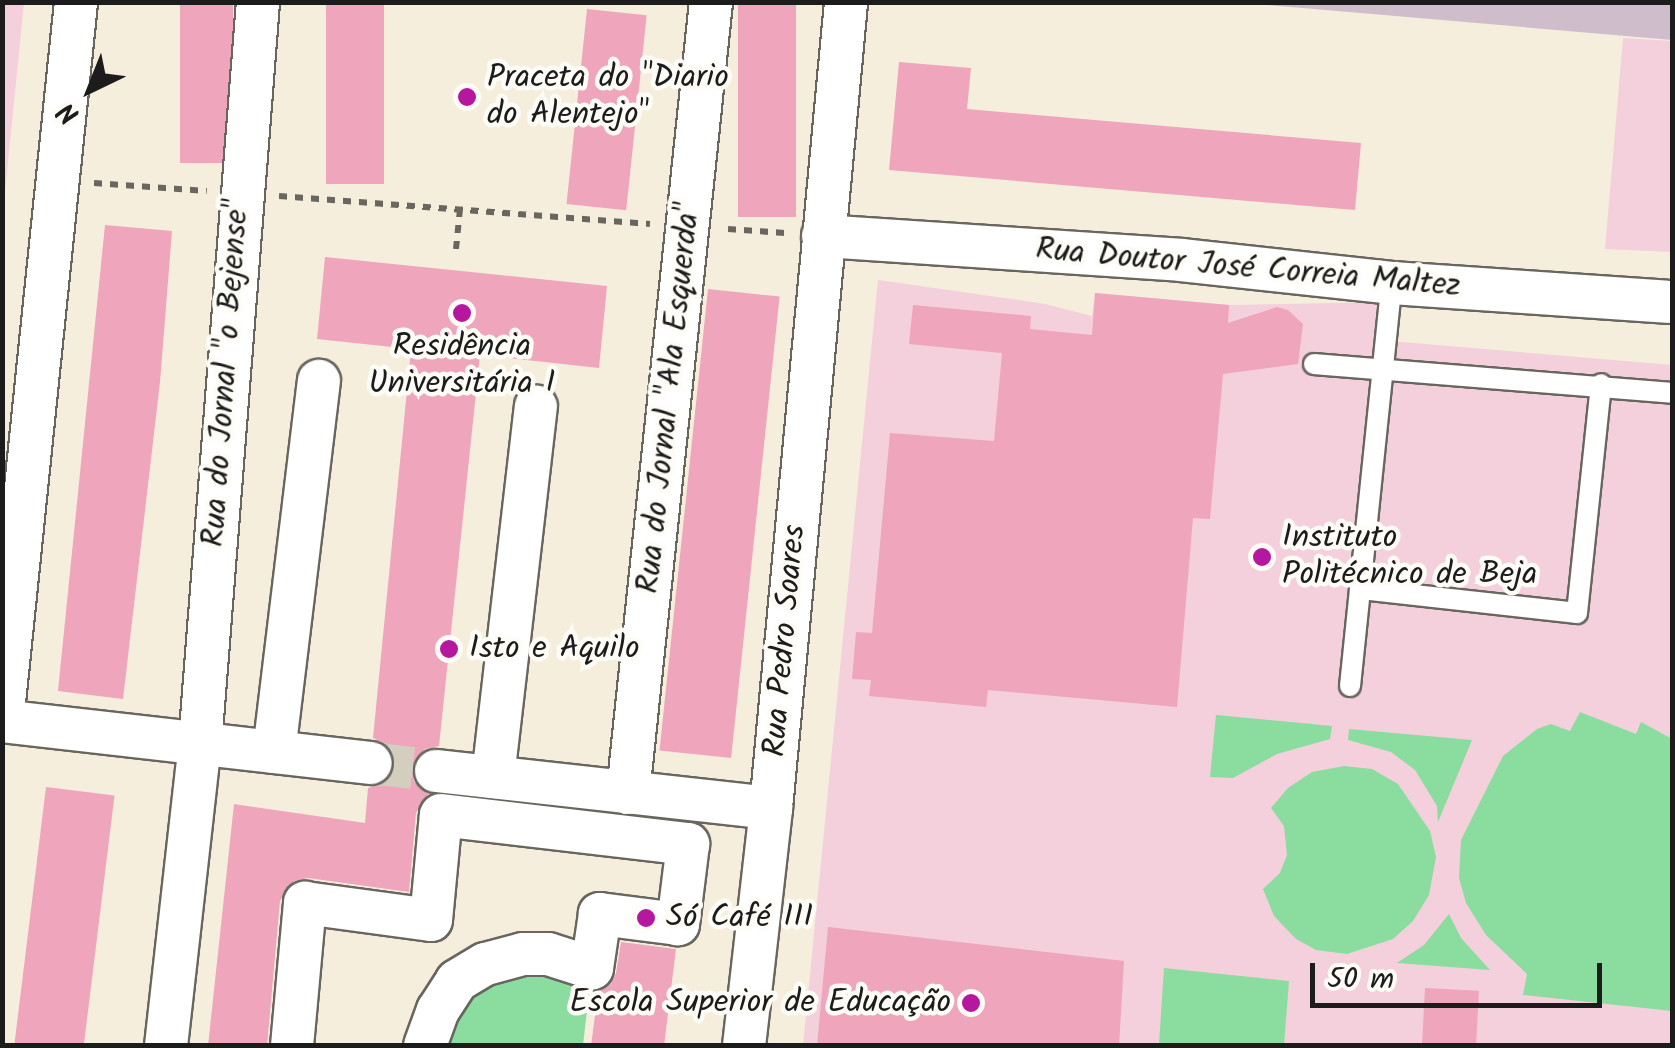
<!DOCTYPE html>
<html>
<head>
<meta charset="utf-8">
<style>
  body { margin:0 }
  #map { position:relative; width:1675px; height:1048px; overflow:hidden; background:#f5eedc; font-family:Kalam,sans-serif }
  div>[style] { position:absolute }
  .built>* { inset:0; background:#f4cfdc }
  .industrial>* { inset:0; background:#d0bdcc }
  .green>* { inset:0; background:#8add9e }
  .building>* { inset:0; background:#efa5bc; transform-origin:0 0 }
  .street-tunnel>* { height:42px; margin-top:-21px; transform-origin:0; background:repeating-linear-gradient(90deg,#d4cebf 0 42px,transparent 0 63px) }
  .path>* { height:6px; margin-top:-3px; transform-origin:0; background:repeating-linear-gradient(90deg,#68665f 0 8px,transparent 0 16px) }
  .roads { filter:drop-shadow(2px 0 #68665f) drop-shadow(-2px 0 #68665f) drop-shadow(0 2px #68665f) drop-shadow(0 -2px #68665f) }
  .lane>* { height:20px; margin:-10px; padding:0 10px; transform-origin:10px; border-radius:10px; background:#fff }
  .street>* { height:42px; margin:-21px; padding:0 21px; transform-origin:21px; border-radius:21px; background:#fff }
  .dots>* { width:28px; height:28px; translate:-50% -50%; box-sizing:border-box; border:5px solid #fdfcf7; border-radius:50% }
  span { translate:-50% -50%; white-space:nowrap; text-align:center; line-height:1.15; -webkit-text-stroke:9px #fdfcf7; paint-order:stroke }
  .poi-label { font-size:32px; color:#1c1c1c }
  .left { translate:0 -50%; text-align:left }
  .right { translate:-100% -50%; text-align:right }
  .street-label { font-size:32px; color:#1c1c1c }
  .frame { position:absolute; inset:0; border:5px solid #1c1c1c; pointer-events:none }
  .north { position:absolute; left:40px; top:40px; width:100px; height:100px; -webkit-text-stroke:8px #fdfcf7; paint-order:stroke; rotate:223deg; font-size:28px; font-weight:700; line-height:40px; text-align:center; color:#1c1c1c }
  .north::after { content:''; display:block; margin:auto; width:35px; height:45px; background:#1c1c1c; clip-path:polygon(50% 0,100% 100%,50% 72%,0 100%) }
  .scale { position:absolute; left:1310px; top:963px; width:292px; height:45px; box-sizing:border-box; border:5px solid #1c1c1c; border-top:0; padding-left:12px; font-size:30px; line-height:35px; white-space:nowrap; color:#1c1c1c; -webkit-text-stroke:8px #fdfcf7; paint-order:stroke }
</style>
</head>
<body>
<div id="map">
  <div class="built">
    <div style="clip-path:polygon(3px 2px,24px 3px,3px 211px,2px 3px)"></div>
    <div style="clip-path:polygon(1623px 38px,1672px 41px,1672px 252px,1605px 249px)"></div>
    <div style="clip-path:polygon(878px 280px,1045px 304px,1092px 316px,1095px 293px,1229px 305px,1391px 302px,1390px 341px,1672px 365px,1672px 1045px,803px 1046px)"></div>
  </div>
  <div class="industrial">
    <div style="clip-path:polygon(1242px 3px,1672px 3px,1672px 40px,1384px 15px)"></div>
  </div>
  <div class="green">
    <div style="clip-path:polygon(1580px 712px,1636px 734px,1641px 722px,1672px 739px,1672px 1011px,1523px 995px,1527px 974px,1486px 935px,1466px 903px,1459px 878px,1461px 840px,1503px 756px,1537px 729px,1551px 724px,1570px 731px)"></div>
    <div style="clip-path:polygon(1216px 715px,1332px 726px,1330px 739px,1277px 754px,1233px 778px,1210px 777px)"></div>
    <div style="clip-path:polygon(1349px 729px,1472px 740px,1438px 822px,1437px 806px,1415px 770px,1391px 752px,1348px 740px)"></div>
    <div style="clip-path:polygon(1344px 766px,1372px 769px,1398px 784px,1430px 831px,1436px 857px,1429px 895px,1413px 921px,1393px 939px,1347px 954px,1316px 950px,1296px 939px,1274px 916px,1263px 889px,1280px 873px,1287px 855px,1284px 826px,1271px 808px,1288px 788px,1312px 772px)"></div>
    <div style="clip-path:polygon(1449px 914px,1461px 938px,1490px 970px,1397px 963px,1424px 945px)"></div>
    <div style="clip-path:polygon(592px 968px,583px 1045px,425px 1046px,457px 981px)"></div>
    <div style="clip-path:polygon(1164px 968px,1289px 981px,1284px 1045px,1159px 1045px)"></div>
  </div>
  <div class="building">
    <div style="left:180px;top:2px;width:53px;height:161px"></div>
    <div style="left:326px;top:2px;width:58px;height:182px"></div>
    <div style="left:738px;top:2px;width:58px;height:215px"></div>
    <div style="left:587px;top:9px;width:60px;height:196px;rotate:6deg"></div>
    <div style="clip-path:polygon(899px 62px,971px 68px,967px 109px,1361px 143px,1355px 210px,889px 170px)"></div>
    <div style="clip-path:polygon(105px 225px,172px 231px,160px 382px,123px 699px,58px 691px)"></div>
    <div style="clip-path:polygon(325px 257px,607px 286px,599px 368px,480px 355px,439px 746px,425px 749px,411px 767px,414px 782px,428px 794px,416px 813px,409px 892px,308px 878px,294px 881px,280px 901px,267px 1046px,208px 1046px,234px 804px,365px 823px,368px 788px,382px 785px,396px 767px,387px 744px,373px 738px,411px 349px,317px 339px)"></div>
    <div style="left:708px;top:289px;width:72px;height:464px;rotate:6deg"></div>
    <div style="clip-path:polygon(1095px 293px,1229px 305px,1228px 323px,1277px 307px,1288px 310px,1303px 324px,1298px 364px,1223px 374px,1210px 519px,1193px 518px,1177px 707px,988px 690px,986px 707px,869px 696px,871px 680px,852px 679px,856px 632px,872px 633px,890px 433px,994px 441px,1002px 353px,909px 344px,913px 305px,1031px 316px,1030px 329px,1092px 335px)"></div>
    <div style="left:46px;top:787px;width:69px;height:261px;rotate:7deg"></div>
    <div style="clip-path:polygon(828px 927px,1124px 961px,1119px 1046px,817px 1046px)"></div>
    <div style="clip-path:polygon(621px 942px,676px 949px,664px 1046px,591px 1046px,598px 992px,610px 985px,616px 973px)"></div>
    <div style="left:1425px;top:988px;width:54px;height:58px;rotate:3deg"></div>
  </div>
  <div class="street-tunnel">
    <div style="left:371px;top:763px;width:65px;rotate:7deg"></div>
  </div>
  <div class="path">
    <div style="left:94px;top:183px;width:113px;rotate:4deg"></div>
    <div style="left:279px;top:196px;width:372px;rotate:4.3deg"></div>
    <div style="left:728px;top:229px;width:57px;rotate:4deg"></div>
    <div style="left:456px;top:249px;width:40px;rotate:-84.3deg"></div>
  </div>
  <div class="roads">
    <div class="lane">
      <div style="left:1314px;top:364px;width:359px;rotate:4.6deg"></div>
      <div style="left:1360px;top:589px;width:218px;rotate:6.3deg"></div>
      <div style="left:1577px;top:613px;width:230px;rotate:-84deg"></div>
      <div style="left:1350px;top:686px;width:405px;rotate:-84.1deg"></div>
    </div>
    <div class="street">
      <div style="left:823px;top:236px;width:359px;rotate:3.8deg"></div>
      <div style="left:1181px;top:260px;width:212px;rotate:6.2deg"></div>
      <div style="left:1392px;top:283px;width:281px;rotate:3.9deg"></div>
      <div style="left:2px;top:721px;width:723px;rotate:-84.12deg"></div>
      <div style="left:2px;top:721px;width:371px;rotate:6.5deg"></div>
      <div style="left:274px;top:752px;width:374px;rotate:-83.1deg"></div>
      <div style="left:436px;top:771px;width:337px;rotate:6.3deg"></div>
      <div style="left:493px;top:777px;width:373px;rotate:-83.4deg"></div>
      <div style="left:628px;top:793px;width:795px;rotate:-84.01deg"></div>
      <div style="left:166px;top:1046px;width:304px;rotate:-83.6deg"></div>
      <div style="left:200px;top:744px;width:744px;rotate:-85.53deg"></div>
      <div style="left:292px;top:1046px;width:144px;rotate:-84.8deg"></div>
      <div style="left:305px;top:903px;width:127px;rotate:7.7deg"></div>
      <div style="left:431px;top:920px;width:105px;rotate:-84.6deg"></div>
      <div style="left:441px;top:815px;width:249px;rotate:6.7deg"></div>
      <div style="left:688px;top:844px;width:81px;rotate:97.1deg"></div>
      <div style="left:678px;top:924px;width:79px;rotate:-172.7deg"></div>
      <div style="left:600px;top:914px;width:55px;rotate:98.4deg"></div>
      <div style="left:592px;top:968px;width:46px;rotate:-162.3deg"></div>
      <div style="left:548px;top:954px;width:25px;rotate:180deg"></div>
      <div style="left:523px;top:954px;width:39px;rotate:165deg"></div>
      <div style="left:485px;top:964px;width:33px;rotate:149deg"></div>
      <div style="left:457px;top:981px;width:35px;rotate:123deg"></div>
      <div style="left:438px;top:1010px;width:38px;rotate:110deg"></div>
      <div style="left:744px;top:1046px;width:240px;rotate:-83.5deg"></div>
      <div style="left:771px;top:808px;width:809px;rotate:-84.68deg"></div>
    </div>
  </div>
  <div class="dots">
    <div style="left:467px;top:97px;background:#b5179e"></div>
    <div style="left:462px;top:313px;background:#b5179e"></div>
    <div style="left:1262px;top:557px;background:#b5179e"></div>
    <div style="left:449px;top:649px;background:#b5179e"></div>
    <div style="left:646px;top:918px;background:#b5179e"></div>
    <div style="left:971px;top:1003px;background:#b5179e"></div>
  </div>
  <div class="poi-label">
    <span class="left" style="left:487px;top:97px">Praceta do "Diario<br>do Alentejo"</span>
    <span style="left:462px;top:366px">Residência<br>Universitária I</span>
    <span class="left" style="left:1282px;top:557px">Instituto<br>Politécnico de Beja</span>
    <span class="left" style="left:469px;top:649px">Isto e Aquilo</span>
    <span class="left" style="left:666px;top:918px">Só Café III</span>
    <span class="right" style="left:951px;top:1003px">Escola Superior de Educação</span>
  </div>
  <div class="street-label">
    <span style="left:1248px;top:269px;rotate:5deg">Rua Doutor José Correia Maltez</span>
    <span style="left:227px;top:373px;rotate:-86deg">Rua do Jornal "o Bejense"</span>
    <span style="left:670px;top:398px;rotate:-84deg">Rua do Jornal "Ala Esquerda"</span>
    <span style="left:786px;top:641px;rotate:-85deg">Rua Pedro Soares</span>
  </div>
  <div class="frame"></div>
  <div class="north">N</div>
  <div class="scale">50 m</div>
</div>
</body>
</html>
